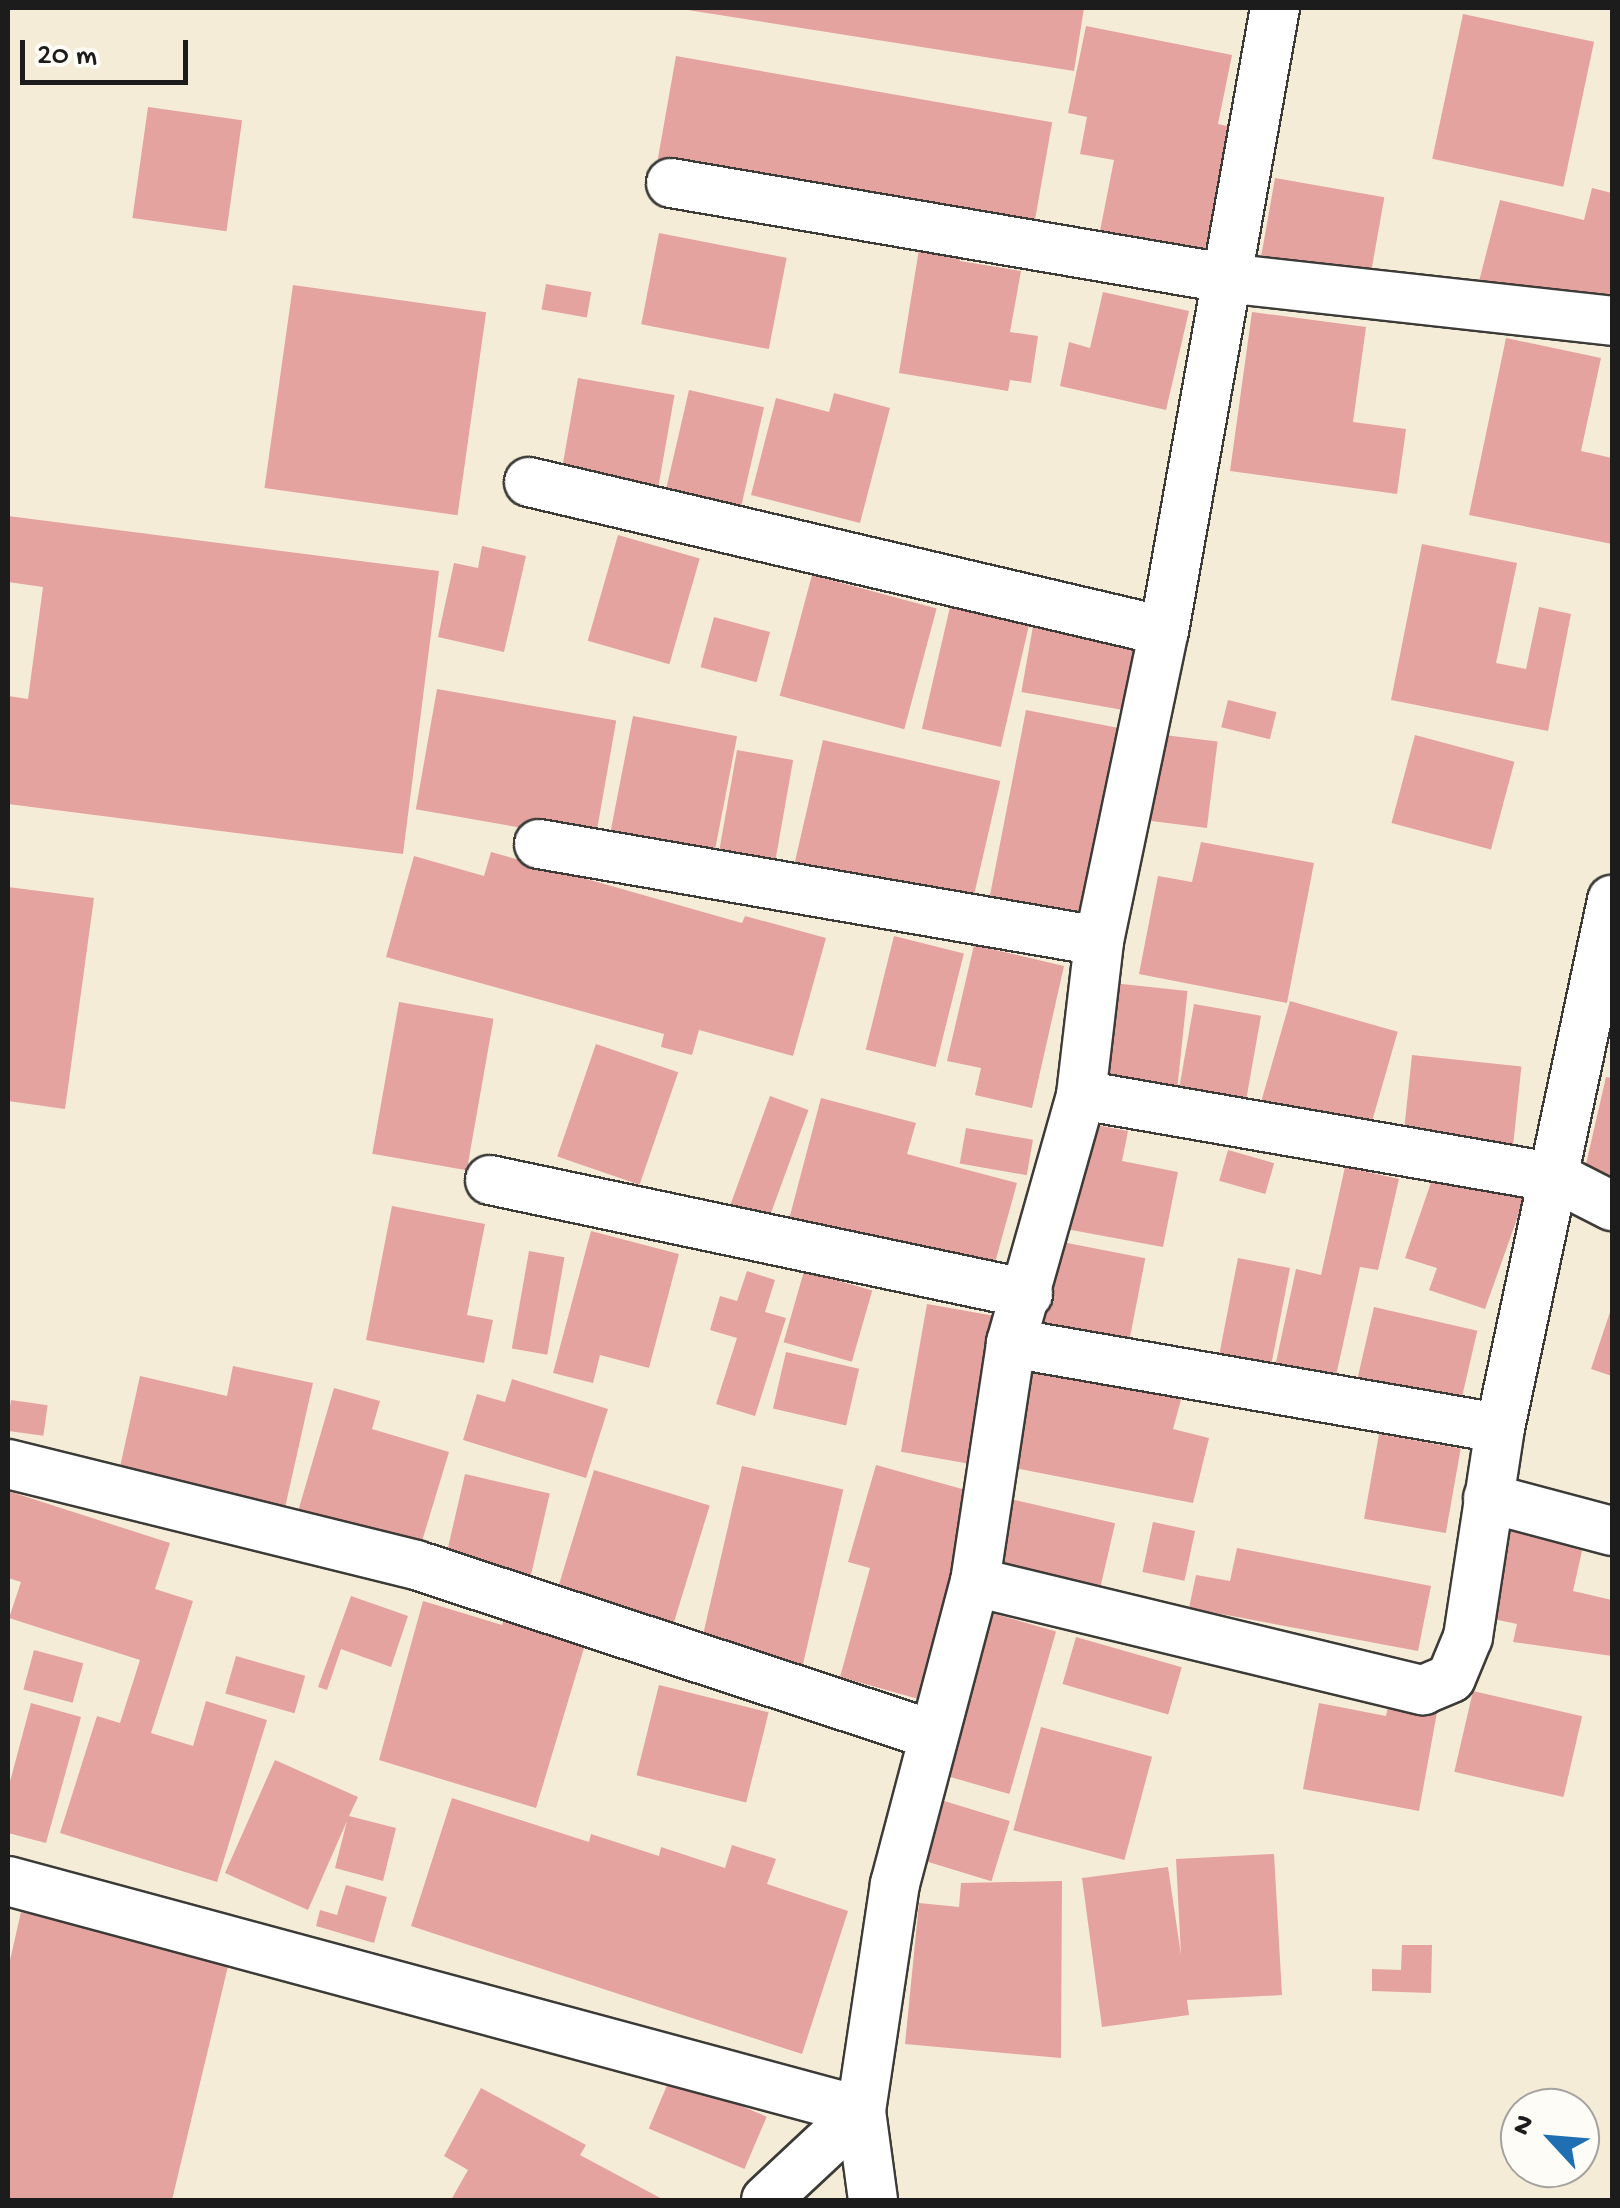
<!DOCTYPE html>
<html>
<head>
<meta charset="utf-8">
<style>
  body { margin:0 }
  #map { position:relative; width:1620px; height:2208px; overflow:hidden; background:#f4ecd7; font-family:"Gochi Hand",sans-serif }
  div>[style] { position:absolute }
  .building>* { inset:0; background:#e5a3a0; transform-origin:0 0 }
  .roads { filter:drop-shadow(2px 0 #3c3b38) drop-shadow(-2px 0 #3c3b38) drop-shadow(0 2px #3c3b38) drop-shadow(0 -2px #3c3b38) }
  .minor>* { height:48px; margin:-24px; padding:0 24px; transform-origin:24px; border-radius:24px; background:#fff }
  span { translate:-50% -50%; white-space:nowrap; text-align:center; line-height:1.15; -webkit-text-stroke:9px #fdfcf7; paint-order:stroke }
  .frame { position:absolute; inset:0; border:10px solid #1c1c1c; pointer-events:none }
  .north { position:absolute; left:1500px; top:2088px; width:100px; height:100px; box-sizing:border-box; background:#fdfcf7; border:2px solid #a3a29f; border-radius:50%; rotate:296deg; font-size:28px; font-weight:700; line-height:40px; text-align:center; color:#1c1c1c }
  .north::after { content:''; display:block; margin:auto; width:35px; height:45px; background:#1f6fb2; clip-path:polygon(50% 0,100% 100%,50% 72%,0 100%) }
  .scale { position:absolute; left:20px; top:40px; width:168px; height:45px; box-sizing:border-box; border:5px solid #1c1c1c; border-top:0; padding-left:12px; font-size:30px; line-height:35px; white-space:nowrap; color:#1c1c1c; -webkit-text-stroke:8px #fdfcf7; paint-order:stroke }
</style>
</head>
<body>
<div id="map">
  <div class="building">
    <div style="clip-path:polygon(675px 8px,1084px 8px,1074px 71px)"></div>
    <div style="left:1463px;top:14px;width:134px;height:148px;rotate:12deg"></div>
    <div style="clip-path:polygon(1086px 26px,1232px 55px,1218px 124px,1240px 129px,1215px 254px,1100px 231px,1114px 160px,1080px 154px,1087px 117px,1068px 113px)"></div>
    <div style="left:676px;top:56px;width:382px;height:116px;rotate:10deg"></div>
    <div style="left:148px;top:107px;width:95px;height:112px;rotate:8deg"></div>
    <div style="left:1275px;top:178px;width:111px;height:79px;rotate:10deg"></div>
    <div style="clip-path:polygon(1592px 188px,1612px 193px,1612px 303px,1477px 289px,1500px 200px,1584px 220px)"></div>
    <div style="left:659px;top:233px;width:130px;height:93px;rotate:11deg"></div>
    <div style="clip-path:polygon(920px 243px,962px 250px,960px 261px,1021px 271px,1010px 332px,1038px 336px,1031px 383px,1010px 380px,1008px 391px,899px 373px)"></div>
    <div style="left:546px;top:284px;width:46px;height:26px;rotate:10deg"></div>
    <div style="left:293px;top:285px;width:195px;height:205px;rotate:8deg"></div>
    <div style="clip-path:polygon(1103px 292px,1189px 311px,1166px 410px,1060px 386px,1069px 342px,1090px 348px)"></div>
    <div style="clip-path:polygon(1252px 312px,1366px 327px,1353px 422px,1406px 429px,1397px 494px,1230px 471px)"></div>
    <div style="clip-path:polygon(1506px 338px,1601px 358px,1581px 451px,1612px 458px,1612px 544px,1469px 515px)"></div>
    <div style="left:578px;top:378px;width:98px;height:111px;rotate:10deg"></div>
    <div style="left:689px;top:390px;width:77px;height:123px;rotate:13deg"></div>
    <div style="clip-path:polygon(834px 393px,890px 408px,860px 523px,751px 495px,776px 398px,829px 412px)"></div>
    <div style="clip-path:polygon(8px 516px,439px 571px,403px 854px,8px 804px,8px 696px,28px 699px,43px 587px,8px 582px)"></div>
    <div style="left:618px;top:535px;width:85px;height:110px;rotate:16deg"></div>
    <div style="clip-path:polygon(1422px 544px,1517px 563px,1496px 663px,1526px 669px,1539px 607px,1571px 614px,1548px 731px,1391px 700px)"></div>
    <div style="clip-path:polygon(482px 546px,526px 556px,504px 652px,438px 637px,454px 563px,478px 568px)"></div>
    <div style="left:812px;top:575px;width:129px;height:125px;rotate:15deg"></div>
    <div style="left:950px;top:607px;width:81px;height:125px;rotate:13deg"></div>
    <div style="left:714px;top:617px;width:58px;height:52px;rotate:15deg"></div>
    <div style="left:1033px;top:626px;width:112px;height:67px;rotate:10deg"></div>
    <div style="left:437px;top:689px;width:182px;height:122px;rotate:10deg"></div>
    <div style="left:1228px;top:700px;width:50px;height:28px;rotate:14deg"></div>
    <div style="left:1026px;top:710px;width:101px;height:191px;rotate:11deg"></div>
    <div style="left:633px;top:716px;width:106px;height:126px;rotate:11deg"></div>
    <div style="left:1156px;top:734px;width:62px;height:87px;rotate:7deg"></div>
    <div style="left:1415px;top:735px;width:103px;height:91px;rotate:15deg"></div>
    <div style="left:823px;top:740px;width:182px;height:129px;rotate:13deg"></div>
    <div style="left:737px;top:750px;width:57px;height:110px;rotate:10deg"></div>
    <div style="clip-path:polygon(1201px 842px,1314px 863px,1287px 1003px,1139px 974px,1158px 876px,1192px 882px)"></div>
    <div style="clip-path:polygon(491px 852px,742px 923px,745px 916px,826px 938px,793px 1056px,699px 1030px,692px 1055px,661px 1047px,664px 1034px,386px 957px,414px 856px,484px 876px)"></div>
    <div style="clip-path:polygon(8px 887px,94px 898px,65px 1109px,8px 1101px)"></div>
    <div style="left:894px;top:936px;width:72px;height:117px;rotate:14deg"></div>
    <div style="clip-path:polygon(974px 945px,1064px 966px,1032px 1108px,975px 1095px,981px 1068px,947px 1061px)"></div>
    <div style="left:1103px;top:982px;width:85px;height:100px;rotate:6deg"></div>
    <div style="left:1290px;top:1001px;width:112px;height:106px;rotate:16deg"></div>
    <div style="left:399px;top:1002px;width:96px;height:154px;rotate:10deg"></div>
    <div style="left:1194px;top:1004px;width:68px;height:108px;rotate:10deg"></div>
    <div style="left:596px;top:1044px;width:87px;height:119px;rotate:19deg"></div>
    <div style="left:1412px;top:1055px;width:110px;height:79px;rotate:6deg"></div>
    <div style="clip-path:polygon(1606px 1077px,1612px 1078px,1612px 1184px,1583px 1177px)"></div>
    <div style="left:770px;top:1096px;width:41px;height:131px;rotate:20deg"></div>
    <div style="clip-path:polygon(821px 1098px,916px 1123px,907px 1154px,1017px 1183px,993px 1270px,787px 1227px)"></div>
    <div style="clip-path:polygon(1086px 1123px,1128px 1131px,1122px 1161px,1178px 1172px,1163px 1247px,1066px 1229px)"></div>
    <div style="left:966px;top:1128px;width:68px;height:36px;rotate:10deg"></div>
    <div style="left:1228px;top:1150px;width:48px;height:32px;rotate:16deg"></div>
    <div style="clip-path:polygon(1345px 1167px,1399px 1179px,1378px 1270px,1360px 1267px,1332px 1394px,1272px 1381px,1296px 1269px,1321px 1275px)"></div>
    <div style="clip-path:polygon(1436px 1168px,1524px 1199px,1485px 1309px,1429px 1290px,1437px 1268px,1405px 1258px)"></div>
    <div style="clip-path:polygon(392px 1206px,485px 1224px,467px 1315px,493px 1320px,484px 1363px,366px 1340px)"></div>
    <div style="clip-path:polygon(591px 1231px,679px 1254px,649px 1368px,600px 1355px,593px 1383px,553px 1373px)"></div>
    <div style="left:1057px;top:1241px;width:90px;height:102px;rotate:11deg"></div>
    <div style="left:529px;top:1251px;width:36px;height:99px;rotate:10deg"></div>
    <div style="left:1238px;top:1258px;width:53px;height:99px;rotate:11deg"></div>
    <div style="clip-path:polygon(747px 1271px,775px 1280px,765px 1312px,786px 1318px,755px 1416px,716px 1404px,737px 1338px,710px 1330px,720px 1296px,737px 1301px)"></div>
    <div style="left:804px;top:1271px;width:71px;height:74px;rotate:16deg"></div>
    <div style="left:927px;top:1304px;width:72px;height:150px;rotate:10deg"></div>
    <div style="clip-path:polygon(1612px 1306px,1612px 1376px,1591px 1369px)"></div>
    <div style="left:1374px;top:1307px;width:106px;height:88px;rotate:13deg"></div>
    <div style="left:786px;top:1352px;width:75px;height:58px;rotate:13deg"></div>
    <div style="clip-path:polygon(233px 1366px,313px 1383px,282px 1521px,116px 1485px,140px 1376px,227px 1396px)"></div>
    <div style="clip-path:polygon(1027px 1370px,1182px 1396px,1173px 1429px,1209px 1438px,1193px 1503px,1005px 1466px)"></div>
    <div style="clip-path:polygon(512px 1379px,608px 1409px,586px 1478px,463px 1440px,477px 1394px,505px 1402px)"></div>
    <div style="clip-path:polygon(334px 1388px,380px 1401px,372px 1429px,449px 1452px,419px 1551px,297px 1515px)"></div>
    <div style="left:11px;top:1400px;width:37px;height:31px;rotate:8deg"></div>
    <div style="left:1379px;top:1434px;width:83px;height:86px;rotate:10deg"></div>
    <div style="clip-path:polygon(876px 1465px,980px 1494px,922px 1700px,840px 1677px,870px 1568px,848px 1562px)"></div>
    <div style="left:742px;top:1466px;width:104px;height:184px;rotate:13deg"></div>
    <div style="left:594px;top:1470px;width:121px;height:128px;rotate:17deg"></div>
    <div style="left:465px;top:1474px;width:87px;height:98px;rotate:13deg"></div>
    <div style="clip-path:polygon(8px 1491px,170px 1543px,155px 1589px,193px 1601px,151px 1733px,193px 1746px,206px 1701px,267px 1720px,217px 1882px,60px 1833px,97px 1716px,120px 1723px,140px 1660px,9px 1618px,21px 1582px,8px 1578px)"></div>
    <div style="left:1006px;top:1498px;width:112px;height:79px;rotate:13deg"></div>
    <div style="left:1153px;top:1522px;width:43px;height:51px;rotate:12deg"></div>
    <div style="clip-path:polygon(1499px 1523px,1584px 1542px,1573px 1591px,1612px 1600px,1612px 1656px,1513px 1642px,1517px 1624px,1479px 1616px)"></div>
    <div style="clip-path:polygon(1237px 1548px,1431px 1586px,1418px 1651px,1189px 1608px,1196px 1575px,1230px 1581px)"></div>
    <div style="clip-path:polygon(351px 1596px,408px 1616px,391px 1667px,341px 1649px,327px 1690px,318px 1687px)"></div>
    <div style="clip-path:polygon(423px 1601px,502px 1625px,506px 1614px,587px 1638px,536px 1808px,379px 1760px)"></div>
    <div style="left:981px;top:1610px;width:78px;height:169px;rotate:16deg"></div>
    <div style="left:1076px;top:1637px;width:110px;height:49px;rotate:16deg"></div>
    <div style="left:34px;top:1650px;width:51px;height:41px;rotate:15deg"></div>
    <div style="left:236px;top:1656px;width:72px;height:39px;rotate:16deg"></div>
    <div style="left:659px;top:1685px;width:113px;height:93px;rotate:14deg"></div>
    <div style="left:1473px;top:1691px;width:112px;height:83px;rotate:13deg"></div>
    <div style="clip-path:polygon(1390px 1697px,1438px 1707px,1419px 1811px,1303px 1789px,1319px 1703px,1386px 1716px)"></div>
    <div style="clip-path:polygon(31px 1703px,81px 1717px,46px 1843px,8px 1833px,8px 1789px)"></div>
    <div style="left:1041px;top:1727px;width:115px;height:107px;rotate:15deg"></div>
    <div style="clip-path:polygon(275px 1760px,358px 1797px,349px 1816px,396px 1828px,383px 1881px,335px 1868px,347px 1821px,308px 1910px,225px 1873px)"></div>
    <div style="clip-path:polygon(452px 1798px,589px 1842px,591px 1834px,659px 1856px,661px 1847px,725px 1868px,732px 1845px,776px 1859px,767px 1884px,848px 1911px,802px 2054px,411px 1926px)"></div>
    <div style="left:941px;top:1800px;width:72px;height:63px;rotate:17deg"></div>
    <div style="clip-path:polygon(1274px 1854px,1282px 1995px,1187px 2000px,1189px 2015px,1102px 2027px,1082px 1878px,1168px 1867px,1181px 1955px,1176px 1859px)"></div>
    <div style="clip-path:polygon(1062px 1881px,1061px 2058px,905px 2044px,919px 1903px,959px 1907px,961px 1883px)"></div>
    <div style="clip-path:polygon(346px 1885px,387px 1897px,374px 1943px,316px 1926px,320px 1910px,337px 1915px)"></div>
    <div style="clip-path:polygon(21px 1912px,229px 1962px,172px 2200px,8px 2200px,8px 1969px)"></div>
    <div style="clip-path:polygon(1402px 1945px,1432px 1945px,1431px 1993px,1372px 1991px,1372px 1969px,1401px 1970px)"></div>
    <div style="left:671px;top:2076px;width:104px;height:57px;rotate:23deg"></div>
    <div style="clip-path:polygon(481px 2088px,586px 2145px,580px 2155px,664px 2200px,451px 2200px,468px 2170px,444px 2156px)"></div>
  </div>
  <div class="roads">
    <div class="minor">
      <div style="left:671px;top:183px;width:562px;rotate:9.73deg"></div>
      <div style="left:1225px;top:278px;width:389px;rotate:6.3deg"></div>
      <div style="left:529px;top:482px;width:652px;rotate:13.21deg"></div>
      <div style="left:539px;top:844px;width:568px;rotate:9.83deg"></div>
      <div style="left:1081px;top:1095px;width:483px;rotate:9.9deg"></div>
      <div style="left:1557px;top:1178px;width:62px;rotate:27deg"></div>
      <div style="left:490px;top:1180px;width:550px;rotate:11.96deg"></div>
      <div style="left:1011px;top:1343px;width:496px;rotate:9.9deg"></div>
      <div style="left:8px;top:1464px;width:420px;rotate:13.9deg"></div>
      <div style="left:416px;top:1565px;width:544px;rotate:18.2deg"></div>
      <div style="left:1488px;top:1498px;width:128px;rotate:14.9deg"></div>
      <div style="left:975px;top:1582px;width:461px;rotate:13.6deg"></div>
      <div style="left:1423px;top:1690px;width:30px;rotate:-23deg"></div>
      <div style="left:1451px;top:1678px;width:44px;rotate:-67.5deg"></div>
      <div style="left:1468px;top:1637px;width:211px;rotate:-81.3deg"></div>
      <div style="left:1500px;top:1428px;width:540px;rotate:-78.02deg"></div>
      <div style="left:8px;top:1881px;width:883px;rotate:15.09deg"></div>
      <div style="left:861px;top:2111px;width:230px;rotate:-81.5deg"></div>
      <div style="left:895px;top:1884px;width:312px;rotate:-75.2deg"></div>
      <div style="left:975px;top:1582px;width:242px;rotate:-81.4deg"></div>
      <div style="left:1011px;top:1343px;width:258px;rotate:-74.2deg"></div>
      <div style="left:1081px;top:1095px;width:155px;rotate:-83.3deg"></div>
      <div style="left:1099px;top:941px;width:317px;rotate:-78.2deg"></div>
      <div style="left:1164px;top:631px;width:633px;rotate:-79.9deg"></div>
      <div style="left:766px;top:2200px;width:130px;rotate:-43.1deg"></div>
      <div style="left:861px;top:2111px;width:90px;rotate:82.3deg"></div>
    </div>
  </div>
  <div class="frame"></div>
  <div class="north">N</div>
  <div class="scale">20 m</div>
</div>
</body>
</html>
